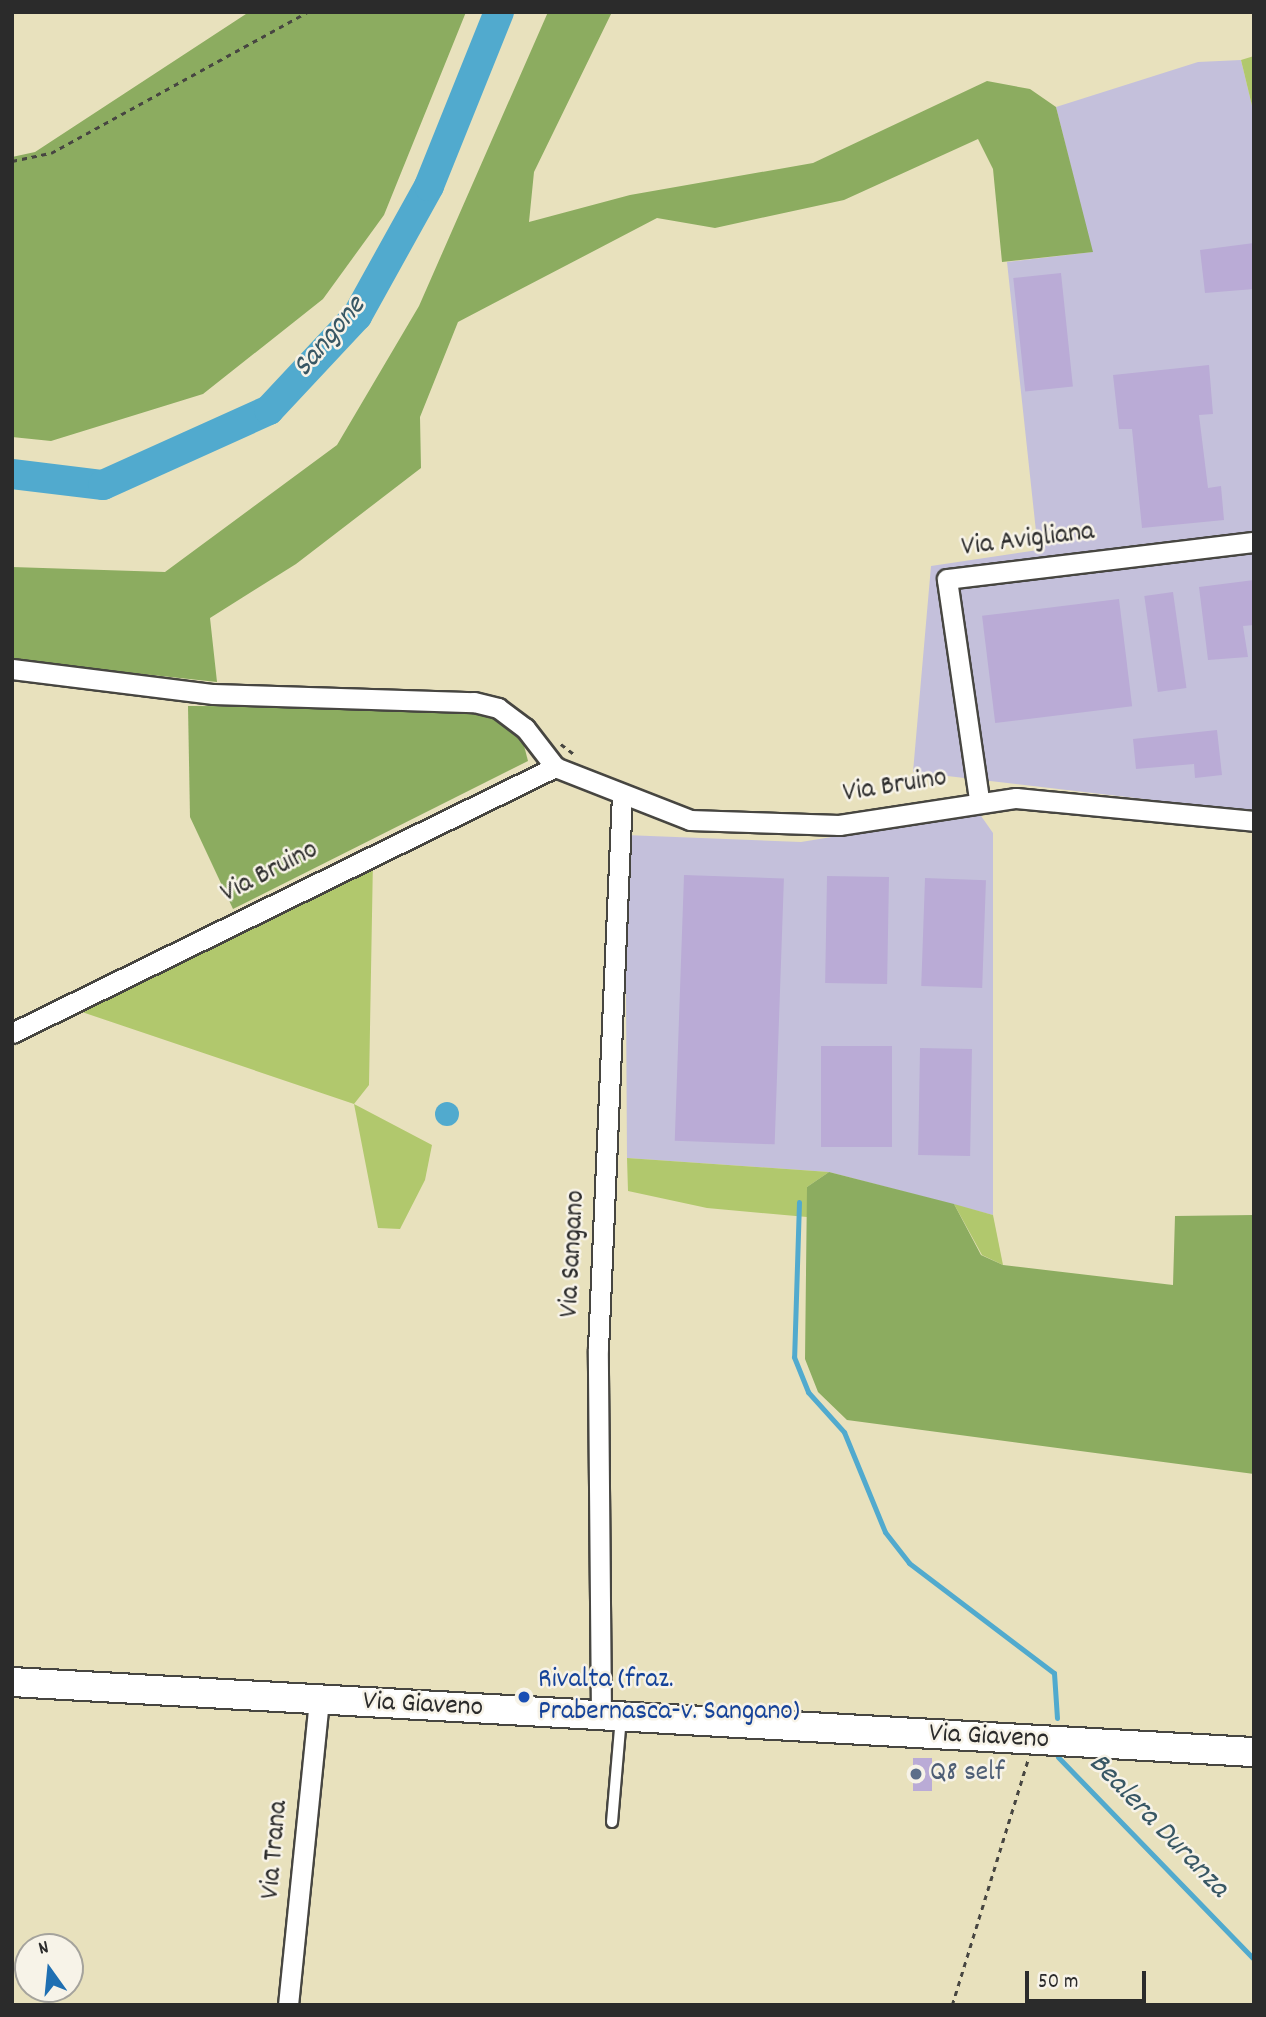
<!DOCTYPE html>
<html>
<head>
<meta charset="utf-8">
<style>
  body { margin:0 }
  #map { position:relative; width:1266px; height:2017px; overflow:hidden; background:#e8e1bd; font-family:Dekko,sans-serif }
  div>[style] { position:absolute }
  .industrial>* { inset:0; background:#c4c0db }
  .green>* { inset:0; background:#b1c86d }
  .forest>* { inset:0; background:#8cac60 }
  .water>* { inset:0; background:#51aace }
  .round { border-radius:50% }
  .stream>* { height:5px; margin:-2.5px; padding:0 2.5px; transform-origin:2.5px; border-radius:2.5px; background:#51aace }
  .river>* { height:30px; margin:-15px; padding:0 15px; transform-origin:15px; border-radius:15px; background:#51aace }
  .building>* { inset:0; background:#baabd6; transform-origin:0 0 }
  .path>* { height:2.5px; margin-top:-1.25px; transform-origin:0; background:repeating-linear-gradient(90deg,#474641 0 5px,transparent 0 10px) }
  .roads { filter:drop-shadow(2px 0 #474641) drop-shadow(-2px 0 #474641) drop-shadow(0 2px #474641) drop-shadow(0 -2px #474641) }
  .service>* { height:10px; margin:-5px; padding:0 5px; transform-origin:5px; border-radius:5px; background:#fff }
  .minor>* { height:19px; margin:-9.5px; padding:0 9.5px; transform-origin:9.5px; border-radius:9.5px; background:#fff }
  .secondary>* { height:28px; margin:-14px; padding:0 14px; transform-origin:14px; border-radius:14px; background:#fff }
  .dots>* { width:19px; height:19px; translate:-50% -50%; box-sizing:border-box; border:4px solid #f7f3e8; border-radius:50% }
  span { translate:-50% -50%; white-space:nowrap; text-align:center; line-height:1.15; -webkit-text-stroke:5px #f7f3e8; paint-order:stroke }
  .street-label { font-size:28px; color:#2b2b2b }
  .transit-label { font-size:28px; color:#164399 }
  .left { translate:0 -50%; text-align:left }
  .service-label { font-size:28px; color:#4e5e75 }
  .water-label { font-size:30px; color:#385764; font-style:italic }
  .frame { position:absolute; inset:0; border:14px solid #2b2b2b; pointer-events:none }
  .north { position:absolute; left:14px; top:1933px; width:70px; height:70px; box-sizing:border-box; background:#f7f3e8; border:2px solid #a5a39c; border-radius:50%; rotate:345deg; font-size:19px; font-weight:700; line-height:28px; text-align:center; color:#2b2b2b }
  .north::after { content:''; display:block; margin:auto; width:24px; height:32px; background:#1f6fb2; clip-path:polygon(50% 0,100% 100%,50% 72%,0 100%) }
  .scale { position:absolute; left:1025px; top:1971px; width:121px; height:32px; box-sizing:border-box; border:4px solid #2b2b2b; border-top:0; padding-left:9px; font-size:21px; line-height:24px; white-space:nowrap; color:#2b2b2b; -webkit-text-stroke:5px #f7f3e8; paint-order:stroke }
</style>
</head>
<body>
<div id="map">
  <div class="industrial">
    <div style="clip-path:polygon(1241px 60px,1254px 114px,1254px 812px,913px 772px,931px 566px,1038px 550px,1007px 262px,1092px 252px,1056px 107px,1198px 62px)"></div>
    <div style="clip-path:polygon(979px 813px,993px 833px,993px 1215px,829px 1172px,627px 1158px,625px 835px,801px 842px)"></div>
  </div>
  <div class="green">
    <div style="clip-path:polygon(1254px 56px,1254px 114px,1241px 60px)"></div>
    <div style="clip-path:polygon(373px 859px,369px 1085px,354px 1104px,432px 1145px,425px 1180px,400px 1229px,378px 1228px,354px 1104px,79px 1011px)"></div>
    <div style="clip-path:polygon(627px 1158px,829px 1172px,807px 1187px,807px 1217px,707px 1208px,628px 1191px)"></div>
    <div style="clip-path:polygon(954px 1204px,993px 1215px,1003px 1265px,982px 1255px)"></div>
  </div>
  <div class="forest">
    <div style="clip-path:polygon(249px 12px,466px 12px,384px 215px,323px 299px,203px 394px,51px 441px,12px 437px,12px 157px,35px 152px)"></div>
    <div style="clip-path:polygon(548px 12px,612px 12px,534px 172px,529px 222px,630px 195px,813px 163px,987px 81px,1030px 89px,1056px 107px,1093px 252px,1002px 262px,993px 169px,978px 139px,844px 200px,715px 228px,657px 218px,458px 322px,420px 417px,421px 468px,296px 564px,210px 618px,217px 682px,12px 660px,12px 567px,165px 572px,337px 445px,419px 306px)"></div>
    <div style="clip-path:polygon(188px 706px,473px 707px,495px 714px,521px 734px,528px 761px,233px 909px,190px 817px)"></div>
    <div style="clip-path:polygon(829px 1172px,954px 1204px,981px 1255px,1003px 1265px,1173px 1285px,1175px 1216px,1254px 1215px,1254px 1474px,847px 1420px,818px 1392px,805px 1359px,807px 1187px)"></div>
  </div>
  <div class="water">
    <div class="round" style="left:435px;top:1102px;width:24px;height:24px"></div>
  </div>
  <div class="stream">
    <div style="left:799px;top:1202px;width:155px;rotate:91.8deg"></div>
    <div style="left:794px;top:1357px;width:38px;rotate:68deg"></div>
    <div style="left:808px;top:1392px;width:54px;rotate:48deg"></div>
    <div style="left:844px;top:1432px;width:108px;rotate:67.7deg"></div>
    <div style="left:885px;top:1532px;width:39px;rotate:52deg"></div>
    <div style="left:909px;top:1563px;width:182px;rotate:37.2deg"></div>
    <div style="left:1054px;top:1673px;width:45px;rotate:86.2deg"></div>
    <div style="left:1058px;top:1757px;width:281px;rotate:45.9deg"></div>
  </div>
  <div class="river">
    <div style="left:12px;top:474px;width:92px;rotate:6.9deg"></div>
    <div style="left:103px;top:485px;width:182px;rotate:-24.3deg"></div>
    <div style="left:269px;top:410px;width:129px;rotate:-46.9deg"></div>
    <div style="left:357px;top:316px;width:149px;rotate:-61deg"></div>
    <div style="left:429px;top:186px;width:188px;rotate:-68.1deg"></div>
  </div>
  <div class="building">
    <div style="clip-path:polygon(1254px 243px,1254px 289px,1205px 293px,1200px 250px)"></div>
    <div style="left:1061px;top:273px;width:114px;height:48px;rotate:84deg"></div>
    <div style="clip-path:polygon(1209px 365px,1213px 414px,1199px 415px,1208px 488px,1221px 486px,1224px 520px,1142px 528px,1132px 429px,1119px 429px,1113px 375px)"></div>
    <div style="clip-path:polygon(1254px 580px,1254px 625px,1243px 626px,1248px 657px,1208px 660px,1199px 587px)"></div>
    <div style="left:1173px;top:592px;width:97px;height:29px;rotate:82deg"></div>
    <div style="left:1119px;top:599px;width:108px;height:138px;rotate:83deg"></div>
    <div style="clip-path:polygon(1217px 730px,1222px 775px,1195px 778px,1194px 764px,1136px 769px,1133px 739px)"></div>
    <div style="left:684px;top:875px;width:100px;height:266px;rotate:2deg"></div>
    <div style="left:827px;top:876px;width:62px;height:107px;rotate:1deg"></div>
    <div style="left:925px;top:878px;width:61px;height:108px;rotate:2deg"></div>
    <div style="left:821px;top:1046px;width:71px;height:101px"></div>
    <div style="left:920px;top:1048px;width:52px;height:107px;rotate:1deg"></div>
    <div style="left:913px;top:1758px;width:19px;height:33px"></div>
  </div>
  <div class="path">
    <div style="left:12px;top:161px;width:40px;rotate:-12deg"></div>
    <div style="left:51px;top:153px;width:292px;rotate:-28.8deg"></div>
    <div style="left:561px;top:744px;width:18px;rotate:38deg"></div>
    <div style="left:952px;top:2005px;width:257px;rotate:-72.8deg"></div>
  </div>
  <div class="roads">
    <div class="service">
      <div style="left:612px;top:1822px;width:105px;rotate:-85.1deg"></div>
    </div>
    <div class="minor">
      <div style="left:12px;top:669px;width:203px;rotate:7.1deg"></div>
      <div style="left:213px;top:694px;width:261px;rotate:1.8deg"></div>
      <div style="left:474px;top:702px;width:25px;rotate:14deg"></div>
      <div style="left:498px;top:708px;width:34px;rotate:37deg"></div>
      <div style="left:525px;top:728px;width:49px;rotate:52.4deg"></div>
      <div style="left:555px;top:767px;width:145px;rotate:21.4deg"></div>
      <div style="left:690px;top:820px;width:149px;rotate:1.9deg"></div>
      <div style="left:839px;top:825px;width:179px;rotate:-8.7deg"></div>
      <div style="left:1016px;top:798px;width:239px;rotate:5.5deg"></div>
      <div style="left:979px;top:799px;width:222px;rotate:-98.3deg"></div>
      <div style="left:947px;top:579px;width:309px;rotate:-6.9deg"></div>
      <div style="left:12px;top:1033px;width:605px;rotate:-26.1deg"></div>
      <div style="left:601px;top:1716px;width:367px;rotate:-90.5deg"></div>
      <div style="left:598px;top:1349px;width:555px;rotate:-87.52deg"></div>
      <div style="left:288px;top:2005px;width:306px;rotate:-84.2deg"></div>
    </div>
    <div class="secondary">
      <div style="left:12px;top:1682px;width:1244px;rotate:3.23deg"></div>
    </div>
  </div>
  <div class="dots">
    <div style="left:524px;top:1697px;background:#1a4fb4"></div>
    <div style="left:916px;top:1774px;background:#5c6f8a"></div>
  </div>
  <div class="street-label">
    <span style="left:1028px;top:541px;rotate:-7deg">Via Avigliana</span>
    <span style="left:895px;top:787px;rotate:-9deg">Via Bruino</span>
    <span style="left:270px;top:873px;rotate:-27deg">Via Bruino</span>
    <span style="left:574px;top:1254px;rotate:-87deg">Via Sangano</span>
    <span style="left:423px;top:1706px;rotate:3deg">Via Giaveno</span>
    <span style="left:989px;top:1738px;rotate:3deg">Via Giaveno</span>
    <span style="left:276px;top:1850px;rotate:-85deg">Via Trana</span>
  </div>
  <div class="transit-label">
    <span class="left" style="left:538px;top:1697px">Rivalta (fraz.<br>Prabernasca-v. Sangano)</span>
  </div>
  <div class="service-label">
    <span class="left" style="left:930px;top:1774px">Q8 self</span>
  </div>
  <div class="water-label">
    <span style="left:331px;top:338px;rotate:-50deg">Sangone</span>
    <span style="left:1157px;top:1827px;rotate:46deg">Bealera Duranza</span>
  </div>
  <div class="frame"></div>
  <div class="north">N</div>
  <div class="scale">50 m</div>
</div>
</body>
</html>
